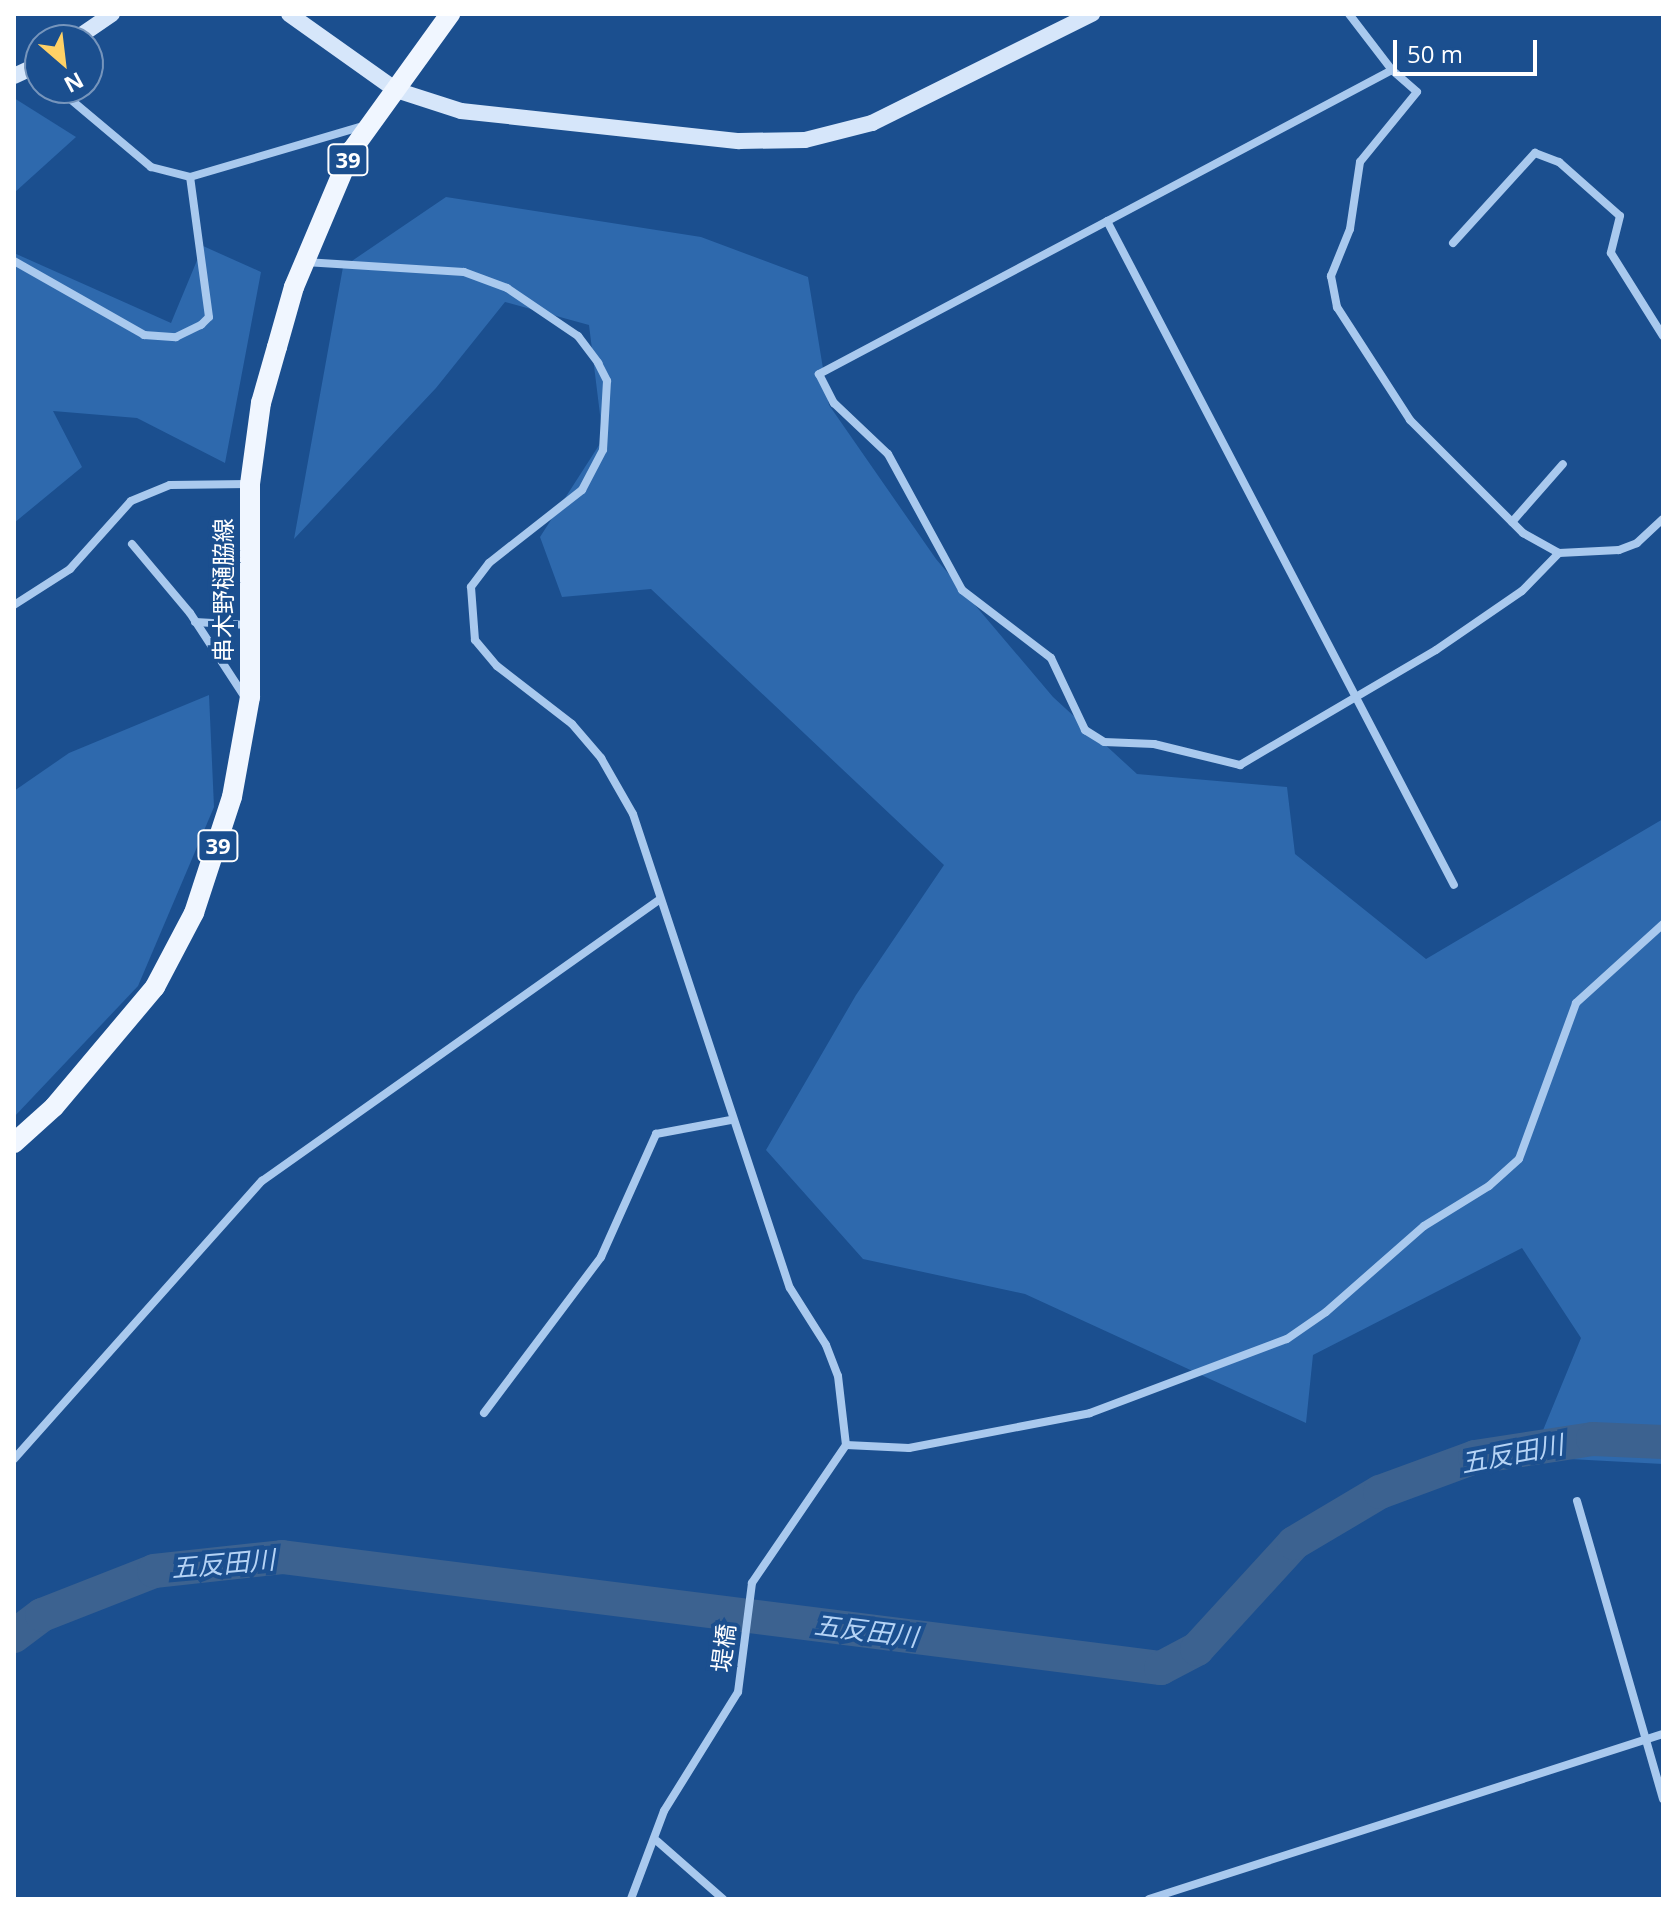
<!DOCTYPE html>
<html>
<head>
<meta charset="utf-8">
<style>
  body { margin:0 }
  #map { position:relative; width:1677px; height:1913px; overflow:hidden; background:#1b4f8f; font-family:"Open Sans","Noto Sans JP",sans-serif }
  div>[style] { position:absolute }
  .green>* { inset:0; background:#2e69ad }
  .river>* { height:34px; margin:-17px; padding:0 17px; transform-origin:17px; border-radius:17px; background:#3c6290 }
  .street>* { height:8px; margin:-4px; padding:0 4px; transform-origin:4px; border-radius:4px; background:#a9c9ee }
  .secondary>* { height:16px; margin:-8px; padding:0 8px; transform-origin:8px; border-radius:8px; background:#d6e6fa }
  .primary>* { height:20px; margin:-10px; padding:0 10px; transform-origin:10px; border-radius:10px; background:#f0f6ff }
  span { translate:-50% -50%; white-space:nowrap; text-align:center; line-height:1.15; -webkit-text-stroke:8px #1b4f8f; paint-order:stroke }
  .shield-label span { padding:2px 6px; background:#1b4f8f; border:2px solid; border-radius:6px; -webkit-text-stroke-width:0 }
  .shield-label { font-size:22px; color:#fff; font-weight:700 }
  .street-label { font-size:24px; color:#fff }
  .water-label { font-size:26px; color:#b5d3f5; font-style:italic }
  .frame { position:absolute; inset:0; border:16px solid #fff; pointer-events:none }
  .north { position:absolute; left:24px; top:24px; width:80px; height:80px; box-sizing:border-box; background:#1b4f8f; border:2px solid #7695bc; border-radius:50%; rotate:152deg; font-size:22px; font-weight:700; line-height:32px; text-align:center; color:#fff }
  .north::after { content:''; display:block; margin:auto; width:28px; height:36px; background:#ffd166; clip-path:polygon(50% 0,100% 100%,50% 72%,0 100%) }
  .scale { position:absolute; left:1393px; top:40px; width:144px; height:36px; box-sizing:border-box; border:4px solid #fff; border-top:0; padding-left:10px; font-size:24px; line-height:28px; white-space:nowrap; color:#fff; -webkit-text-stroke:6px #1b4f8f; paint-order:stroke }
</style>
</head>
<body>
<div id="map">
  <div class="green">
    <div style="clip-path:polygon(14px 98px,76px 137px,14px 193px)"></div>
    <div style="clip-path:polygon(446px 197px,701px 237px,808px 277px,829px 405px,936px 559px,1053px 697px,1137px 774px,1287px 787px,1295px 854px,1426px 959px,1663px 819px,1663px 1464px,1532px 1457px,1581px 1338px,1522px 1248px,1313px 1355px,1306px 1423px,1025px 1294px,863px 1259px,766px 1150px,856px 995px,944px 865px,651px 589px,562px 597px,540px 537px,603px 439px,589px 325px,505px 302px,436px 388px,294px 539px,343px 267px)"></div>
    <div style="clip-path:polygon(203px 246px,261px 272px,225px 463px,137px 418px,53px 411px,82px 467px,14px 523px,14px 253px,171px 323px)"></div>
    <div style="clip-path:polygon(209px 695px,214px 807px,138px 986px,14px 1117px,14px 791px,69px 753px)"></div>
  </div>
  <div class="river">
    <div style="left:14px;top:1636px;width:35px;rotate:-37deg"></div>
    <div style="left:42px;top:1615px;width:120px;rotate:-21.4deg"></div>
    <div style="left:154px;top:1571px;width:129px;rotate:-6.2deg"></div>
    <div style="left:282px;top:1557px;width:886px;rotate:7.2deg"></div>
    <div style="left:1161px;top:1668px;width:41px;rotate:-27.8deg"></div>
    <div style="left:1197px;top:1649px;width:144px;rotate:-47.5deg"></div>
    <div style="left:1294px;top:1543px;width:100px;rotate:-30.7deg"></div>
    <div style="left:1380px;top:1492px;width:101px;rotate:-20.2deg"></div>
    <div style="left:1475px;top:1457px;width:119px;rotate:-8.7deg"></div>
    <div style="left:1593px;top:1439px;width:70px;rotate:2.5deg"></div>
  </div>
  <div class="street">
    <div style="left:1349px;top:14px;width:71px;rotate:52.5deg"></div>
    <div style="left:1392px;top:70px;width:33px;rotate:41deg"></div>
    <div style="left:1417px;top:92px;width:90px;rotate:129.2deg"></div>
    <div style="left:1360px;top:162px;width:68px;rotate:98.5deg"></div>
    <div style="left:1350px;top:229px;width:51px;rotate:112deg"></div>
    <div style="left:1331px;top:276px;width:32px;rotate:79deg"></div>
    <div style="left:1337px;top:307px;width:135px;rotate:57.1deg"></div>
    <div style="left:1410px;top:420px;width:160px;rotate:45deg"></div>
    <div style="left:1523px;top:533px;width:41px;rotate:29.1deg"></div>
    <div style="left:1559px;top:553px;width:60px;rotate:-2.9deg"></div>
    <div style="left:1619px;top:550px;width:19px;rotate:-21deg"></div>
    <div style="left:1637px;top:543px;width:35px;rotate:-43deg"></div>
    <div style="left:1392px;top:70px;width:649px;rotate:152.05deg"></div>
    <div style="left:819px;top:374px;width:33px;rotate:63deg"></div>
    <div style="left:834px;top:403px;width:74px;rotate:43.4deg"></div>
    <div style="left:888px;top:454px;width:155px;rotate:61.4deg"></div>
    <div style="left:962px;top:590px;width:112px;rotate:37.4deg"></div>
    <div style="left:1051px;top:658px;width:80px;rotate:64.7deg"></div>
    <div style="left:1085px;top:730px;width:22px;rotate:32deg"></div>
    <div style="left:1104px;top:742px;width:50px;rotate:2.3deg"></div>
    <div style="left:1154px;top:744px;width:89px;rotate:13.7deg"></div>
    <div style="left:1240px;top:765px;width:227px;rotate:-30.4deg"></div>
    <div style="left:1436px;top:650px;width:104px;rotate:-34.5deg"></div>
    <div style="left:1522px;top:591px;width:53px;rotate:-45.8deg"></div>
    <div style="left:57px;top:88px;width:123px;rotate:40deg"></div>
    <div style="left:151px;top:167px;width:40px;rotate:14.4deg"></div>
    <div style="left:190px;top:177px;width:180px;rotate:-16.4deg"></div>
    <div style="left:1107px;top:221px;width:749px;rotate:62.41deg"></div>
    <div style="left:1453px;top:243px;width:122px;rotate:-47.7deg"></div>
    <div style="left:1535px;top:153px;width:26px;rotate:21deg"></div>
    <div style="left:1559px;top:162px;width:81px;rotate:41.5deg"></div>
    <div style="left:1620px;top:216px;width:38px;rotate:104deg"></div>
    <div style="left:1611px;top:253px;width:98px;rotate:57.9deg"></div>
    <div style="left:14px;top:261px;width:150px;rotate:29.6deg"></div>
    <div style="left:144px;top:335px;width:32px;rotate:4deg"></div>
    <div style="left:176px;top:337px;width:28px;rotate:-26deg"></div>
    <div style="left:201px;top:325px;width:11px;rotate:-45deg"></div>
    <div style="left:209px;top:317px;width:141px;rotate:-97.7deg"></div>
    <div style="left:305px;top:262px;width:159px;rotate:3.6deg"></div>
    <div style="left:464px;top:272px;width:46px;rotate:20.4deg"></div>
    <div style="left:507px;top:288px;width:86px;rotate:34.1deg"></div>
    <div style="left:578px;top:336px;width:34px;rotate:53deg"></div>
    <div style="left:598px;top:363px;width:20px;rotate:63deg"></div>
    <div style="left:607px;top:381px;width:69px;rotate:93.3deg"></div>
    <div style="left:603px;top:450px;width:45px;rotate:117.7deg"></div>
    <div style="left:582px;top:490px;width:118px;rotate:141.9deg"></div>
    <div style="left:489px;top:563px;width:30px;rotate:127deg"></div>
    <div style="left:471px;top:587px;width:53px;rotate:85.7deg"></div>
    <div style="left:475px;top:640px;width:34px;rotate:50deg"></div>
    <div style="left:497px;top:666px;width:95px;rotate:37.7deg"></div>
    <div style="left:572px;top:724px;width:45px;rotate:49.5deg"></div>
    <div style="left:601px;top:758px;width:64px;rotate:60.3deg"></div>
    <div style="left:633px;top:814px;width:499px;rotate:71.7deg"></div>
    <div style="left:790px;top:1288px;width:67px;rotate:57.7deg"></div>
    <div style="left:826px;top:1345px;width:33px;rotate:69deg"></div>
    <div style="left:838px;top:1376px;width:69px;rotate:83.4deg"></div>
    <div style="left:846px;top:1445px;width:167px;rotate:124.3deg"></div>
    <div style="left:752px;top:1583px;width:110px;rotate:97.3deg"></div>
    <div style="left:738px;top:1692px;width:140px;rotate:121.9deg"></div>
    <div style="left:664px;top:1811px;width:94px;rotate:110.6deg"></div>
    <div style="left:1512px;top:522px;width:77px;rotate:-48.7deg"></div>
    <div style="left:132px;top:544px;width:90px;rotate:50deg"></div>
    <div style="left:190px;top:613px;width:103px;rotate:56.9deg"></div>
    <div style="left:14px;top:605px;width:67px;rotate:-32.7deg"></div>
    <div style="left:70px;top:569px;width:91px;rotate:-48.1deg"></div>
    <div style="left:131px;top:501px;width:42px;rotate:-22.3deg"></div>
    <div style="left:170px;top:485px;width:79px;rotate:-0.7deg"></div>
    <div style="left:195px;top:622px;width:53px;rotate:3.2deg"></div>
    <div style="left:484px;top:1413px;width:195px;rotate:-53.1deg"></div>
    <div style="left:601px;top:1257px;width:135px;rotate:-65.9deg"></div>
    <div style="left:656px;top:1134px;width:76px;rotate:-10.6deg"></div>
    <div style="left:846px;top:1445px;width:63px;rotate:2.7deg"></div>
    <div style="left:909px;top:1448px;width:184px;rotate:-10.9deg"></div>
    <div style="left:1090px;top:1413px;width:210px;rotate:-20.6deg"></div>
    <div style="left:1287px;top:1339px;width:47px;rotate:-34.7deg"></div>
    <div style="left:1326px;top:1312px;width:130px;rotate:-41.3deg"></div>
    <div style="left:1424px;top:1226px;width:76px;rotate:-31.6deg"></div>
    <div style="left:1489px;top:1186px;width:40px;rotate:-42deg"></div>
    <div style="left:1519px;top:1159px;width:166px;rotate:-69.9deg"></div>
    <div style="left:1576px;top:1003px;width:118px;rotate:-42.2deg"></div>
    <div style="left:14px;top:1459px;width:373px;rotate:-48.3deg"></div>
    <div style="left:262px;top:1181px;width:485px;rotate:-35.3deg"></div>
    <div style="left:1577px;top:1501px;width:310px;rotate:73.9deg"></div>
    <div style="left:657px;top:1841px;width:88px;rotate:41.3deg"></div>
    <div style="left:1149px;top:1899px;width:540px;rotate:-17.8deg"></div>
  </div>
  <div class="secondary">
    <div style="left:289px;top:14px;width:131px;rotate:35.4deg"></div>
    <div style="left:396px;top:90px;width:68px;rotate:17.9deg"></div>
    <div style="left:461px;top:111px;width:280px;rotate:6.2deg"></div>
    <div style="left:739px;top:141px;width:66px;rotate:-0.9deg"></div>
    <div style="left:805px;top:140px;width:69px;rotate:-14.2deg"></div>
    <div style="left:872px;top:123px;width:246px;rotate:-26.4deg"></div>
    <div style="left:74px;top:40px;width:46px;rotate:-34.4deg"></div>
    <div style="left:14px;top:76px;width:29px;rotate:-25deg"></div>
  </div>
  <div class="primary">
    <div style="left:14px;top:1143px;width:54px;rotate:-42deg"></div>
    <div style="left:54px;top:1107px;width:157px;rotate:-49.9deg"></div>
    <div style="left:155px;top:987px;width:84px;rotate:-62.2deg"></div>
    <div style="left:194px;top:913px;width:122px;rotate:-71.9deg"></div>
    <div style="left:232px;top:797px;width:102px;rotate:-79.8deg"></div>
    <div style="left:250px;top:697px;width:213px;rotate:-90deg"></div>
    <div style="left:250px;top:484px;width:82px;rotate:-82.3deg"></div>
    <div style="left:261px;top:403px;width:58px;rotate:-74.1deg"></div>
    <div style="left:277px;top:347px;width:62px;rotate:-74.2deg"></div>
    <div style="left:294px;top:287px;width:149px;rotate:-67.1deg"></div>
    <div style="left:352px;top:150px;width:168px;rotate:-54.2deg"></div>
  </div>
  <div class="shield-label">
    <span style="left:348px;top:160px">39</span>
    <span style="left:218px;top:846px">39</span>
  </div>
  <div class="street-label">
    <span style="left:223px;top:590px;rotate:-90deg">串木野樋脇線</span>
    <span style="left:723px;top:1648px;rotate:-83deg">堤橋</span>
  </div>
  <div class="water-label">
    <span style="left:1512px;top:1454px;rotate:-11deg">五反田川</span>
    <span style="left:223px;top:1564px;rotate:-5deg">五反田川</span>
    <span style="left:866px;top:1631px;rotate:7deg">五反田川</span>
  </div>
  <div class="frame"></div>
  <div class="north">N</div>
  <div class="scale">50 m</div>
</div>
</body>
</html>
